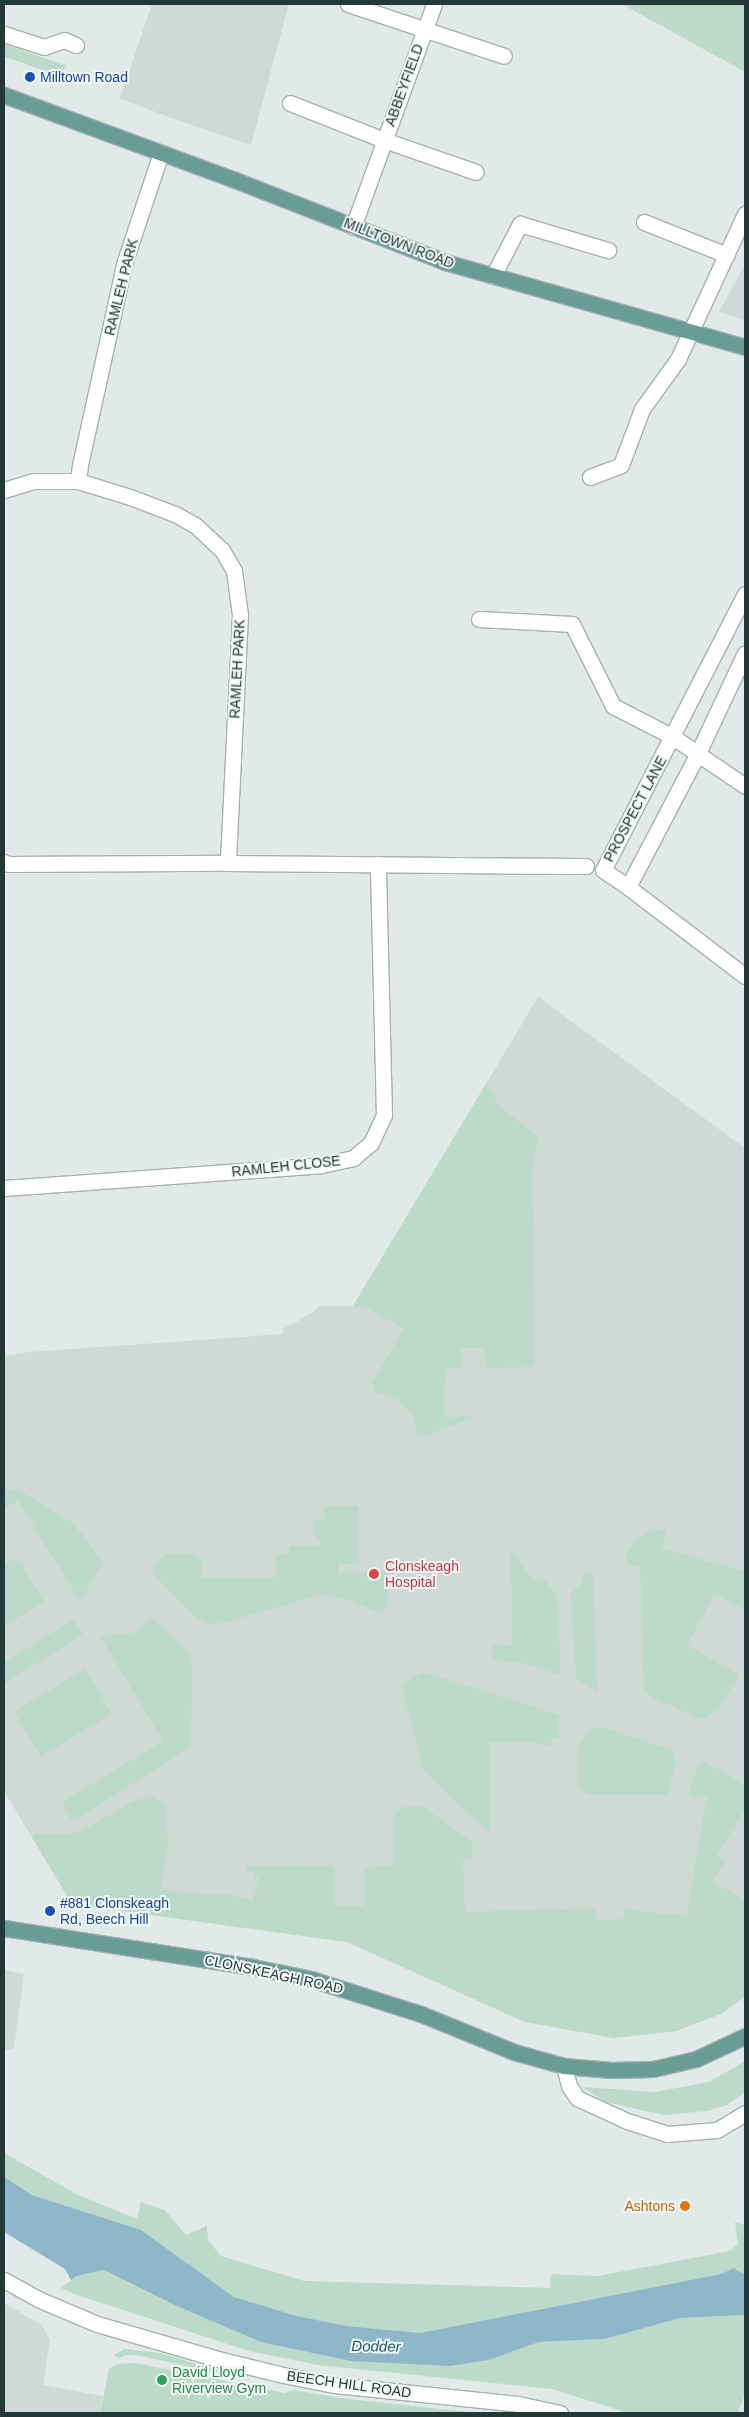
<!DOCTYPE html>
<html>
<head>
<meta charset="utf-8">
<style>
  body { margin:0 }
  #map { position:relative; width:749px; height:2417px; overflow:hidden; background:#e1eae8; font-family:Helvetica,sans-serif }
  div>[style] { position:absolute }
  .built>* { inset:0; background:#cfdad7 }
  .green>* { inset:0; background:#bcdac9; transform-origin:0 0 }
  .water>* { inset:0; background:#8eb8ca }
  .roads { filter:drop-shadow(1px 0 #a4b1af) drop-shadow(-1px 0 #a4b1af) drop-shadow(0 1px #a4b1af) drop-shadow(0 -1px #a4b1af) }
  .minor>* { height:15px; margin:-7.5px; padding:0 7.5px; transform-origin:7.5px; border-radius:7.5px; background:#fff }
  .major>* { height:15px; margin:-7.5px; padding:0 7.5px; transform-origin:7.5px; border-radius:7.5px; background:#6a9c97 }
  .dots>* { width:14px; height:14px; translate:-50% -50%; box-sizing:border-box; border:2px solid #f1f7f5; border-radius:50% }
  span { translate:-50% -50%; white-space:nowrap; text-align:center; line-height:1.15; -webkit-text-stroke:4px #f1f7f5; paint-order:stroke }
  .transit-label { font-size:14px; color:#164399 }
  .left { translate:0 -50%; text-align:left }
  .street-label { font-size:14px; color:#233937 }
  .health-label { font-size:14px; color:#be3a42 }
  .food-label { font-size:14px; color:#c56008 }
  .right { translate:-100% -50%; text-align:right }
  .leisure-label { font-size:14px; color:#27864d }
  .water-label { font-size:15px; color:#23576f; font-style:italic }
  .frame { position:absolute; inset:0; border:5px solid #233937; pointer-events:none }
</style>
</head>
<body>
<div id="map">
  <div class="built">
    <div style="clip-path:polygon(152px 4px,289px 4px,251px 145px,163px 115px,120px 98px)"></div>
    <div style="clip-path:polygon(745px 264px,745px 320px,719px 312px)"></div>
    <div style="clip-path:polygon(538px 997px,745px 1148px,745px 1996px,723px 2013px,676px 2031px,614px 2038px,525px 2022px,347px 1942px,72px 1904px,4px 1791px,4px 1356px,29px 1352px,283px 1334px,283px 1329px,312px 1313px,319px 1306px,353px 1306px)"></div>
    <div style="clip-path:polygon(4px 1970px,24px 1974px,14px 2048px,7px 2050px,4px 2049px)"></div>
    <div style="clip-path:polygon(4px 2303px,42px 2325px,50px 2340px,43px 2385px,102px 2396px,100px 2413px,4px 2413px)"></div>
  </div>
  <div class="green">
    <div style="clip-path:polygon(622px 4px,745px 4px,745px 72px)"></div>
    <div style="left:4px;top:44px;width:65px;height:12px;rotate:19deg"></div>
    <div style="clip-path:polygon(486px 1084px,501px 1108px,538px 1136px,532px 1169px,535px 1367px,486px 1368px,485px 1348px,461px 1348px,461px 1368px,445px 1369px,444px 1417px,477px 1416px,428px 1435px,418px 1436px,413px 1416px,396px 1399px,376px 1392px,372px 1383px,404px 1329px,369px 1309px,353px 1306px)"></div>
    <div style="clip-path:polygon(7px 1489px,19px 1490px,71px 1522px,84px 1536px,103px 1563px,80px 1601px,18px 1501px,4px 1509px,4px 1491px)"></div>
    <div style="clip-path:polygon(359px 1506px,359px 1564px,338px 1564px,338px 1573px,389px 1572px,388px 1598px,386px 1609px,380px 1613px,349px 1600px,322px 1594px,224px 1623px,210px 1624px,196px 1618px,158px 1579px,153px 1572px,158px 1561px,166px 1554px,197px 1555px,201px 1562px,202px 1578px,276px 1577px,276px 1555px,289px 1555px,289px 1546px,323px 1545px,313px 1532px,313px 1521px,325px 1520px,324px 1507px)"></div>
    <div style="clip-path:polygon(654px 1530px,666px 1531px,662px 1549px,745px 1571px,745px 1610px,713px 1593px,711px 1601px,687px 1645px,739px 1675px,719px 1707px,703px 1720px,651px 1697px,644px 1690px,640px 1565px,627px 1565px,627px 1555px,636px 1538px)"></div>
    <div style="clip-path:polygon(511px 1547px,531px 1578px,546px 1581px,557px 1595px,561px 1675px,522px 1663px,492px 1659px,491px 1646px,512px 1645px)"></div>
    <div style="clip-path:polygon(17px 1557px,44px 1602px,4px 1626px,4px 1565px)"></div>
    <div style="clip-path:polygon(585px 1573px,593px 1573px,597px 1692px,576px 1678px,571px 1593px,582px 1583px)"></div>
    <div style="clip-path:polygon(73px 1619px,83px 1634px,4px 1684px,4px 1663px)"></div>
    <div style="clip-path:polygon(153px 1619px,187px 1650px,192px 1664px,191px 1747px,77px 1819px,71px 1820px,62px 1802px,163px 1741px,100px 1636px,134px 1633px,142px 1625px)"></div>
    <div style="left:85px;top:1669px;width:52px;height:83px;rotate:59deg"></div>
    <div style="clip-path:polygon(424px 1672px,559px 1715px,558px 1738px,551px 1739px,551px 1747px,525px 1741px,489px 1742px,490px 1834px,423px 1770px,402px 1687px,412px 1677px)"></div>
    <div style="clip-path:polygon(602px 1727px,672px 1750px,676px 1762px,667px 1795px,589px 1795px,578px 1788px,578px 1748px,586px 1735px,594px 1728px)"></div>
    <div style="clip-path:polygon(705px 1762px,745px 1785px,745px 1809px,717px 1855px,726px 1862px,712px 1881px,745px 1900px,745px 1996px,723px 2013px,676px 2031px,614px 2038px,525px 2022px,347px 1942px,72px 1904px,31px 1836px,36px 1833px,63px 1835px,82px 1831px,131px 1802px,150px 1796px,163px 1802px,166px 1808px,168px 1848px,160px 1888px,179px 1893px,230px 1895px,253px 1901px,259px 1878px,254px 1877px,255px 1873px,246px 1871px,246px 1867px,334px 1865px,335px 1907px,365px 1906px,365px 1868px,394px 1865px,394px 1814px,406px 1806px,424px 1807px,472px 1842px,472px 1858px,463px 1859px,465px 1912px,595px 1908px,596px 1920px,624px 1919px,624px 1909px,687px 1916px,707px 1797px,689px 1796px,697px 1767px)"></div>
    <div style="clip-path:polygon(745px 2061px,745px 2092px,727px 2105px,707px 2111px,663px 2115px,606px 2102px,582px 2087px,655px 2092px,709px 2082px)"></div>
    <div style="clip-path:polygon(4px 2153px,76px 2194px,137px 2219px,141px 2202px,165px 2210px,186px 2235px,207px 2226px,208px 2240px,221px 2256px,304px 2281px,550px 2288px,551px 2274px,598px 2276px,730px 2251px,738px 2244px,735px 2222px,745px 2225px,745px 2275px,734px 2268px,721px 2274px,420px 2333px,347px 2326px,297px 2316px,234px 2297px,141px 2230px,32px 2195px,4px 2177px)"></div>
    <div style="clip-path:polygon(104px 2270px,177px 2306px,489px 2360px,539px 2342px,605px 2339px,680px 2318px,745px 2315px,745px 2394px,738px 2413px,628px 2413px,552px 2389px,318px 2365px,249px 2351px,74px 2294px,61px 2288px,77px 2276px)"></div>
    <div style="clip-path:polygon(125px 2349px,160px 2353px,250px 2380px,136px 2355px,125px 2355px,119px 2359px,114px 2355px)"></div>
    <div style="clip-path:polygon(135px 2363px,285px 2393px,294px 2390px,340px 2398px,478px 2413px,100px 2413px,109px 2369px,117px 2364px)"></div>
  </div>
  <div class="water">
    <div style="clip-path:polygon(4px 2177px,32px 2195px,141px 2230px,234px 2297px,297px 2316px,347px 2326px,420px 2333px,721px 2274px,734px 2268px,745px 2275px,745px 2315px,680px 2318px,605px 2339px,539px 2342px,489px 2360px,449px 2366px,351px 2361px,261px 2342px,177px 2306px,104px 2270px,77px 2276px,71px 2280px,65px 2269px,4px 2232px)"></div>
  </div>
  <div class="roads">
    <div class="minor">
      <div style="left:348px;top:4px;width:164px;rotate:18.4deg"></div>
      <div style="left:4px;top:34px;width:42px;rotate:18deg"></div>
      <div style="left:44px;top:47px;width:21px;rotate:-19deg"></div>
      <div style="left:64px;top:40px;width:13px;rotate:23deg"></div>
      <div style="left:290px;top:103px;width:101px;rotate:21.5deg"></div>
      <div style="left:384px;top:140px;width:97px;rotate:19.2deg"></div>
      <div style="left:644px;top:222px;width:89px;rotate:21.7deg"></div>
      <div style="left:353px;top:227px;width:237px;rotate:-70deg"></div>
      <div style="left:493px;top:276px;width:59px;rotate:-62.6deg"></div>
      <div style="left:520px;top:224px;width:92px;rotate:16.5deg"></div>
      <div style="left:590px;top:477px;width:33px;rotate:-21deg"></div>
      <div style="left:621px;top:465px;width:60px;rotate:-69.4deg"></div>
      <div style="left:642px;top:409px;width:62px;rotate:-54.2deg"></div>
      <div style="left:678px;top:359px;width:160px;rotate:-65.2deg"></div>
      <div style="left:78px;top:481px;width:16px;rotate:-83deg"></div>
      <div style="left:80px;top:465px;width:209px;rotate:-77.6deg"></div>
      <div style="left:125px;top:261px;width:114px;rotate:-71.6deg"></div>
      <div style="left:4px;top:490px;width:31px;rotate:-17deg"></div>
      <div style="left:34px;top:481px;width:44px"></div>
      <div style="left:78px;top:481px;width:54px;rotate:17.1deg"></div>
      <div style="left:130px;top:497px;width:48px;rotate:20.7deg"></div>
      <div style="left:175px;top:514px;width:23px;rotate:29deg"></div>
      <div style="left:195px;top:525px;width:37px;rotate:43deg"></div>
      <div style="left:222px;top:550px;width:24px;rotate:60deg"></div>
      <div style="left:234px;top:571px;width:44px;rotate:82.2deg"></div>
      <div style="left:240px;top:615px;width:248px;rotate:92.8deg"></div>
      <div style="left:745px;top:594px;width:310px;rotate:117.2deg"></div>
      <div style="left:603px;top:870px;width:30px;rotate:34deg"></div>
      <div style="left:628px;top:887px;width:147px;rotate:37.3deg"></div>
      <div style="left:479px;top:619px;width:93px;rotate:3.1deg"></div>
      <div style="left:572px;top:624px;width:92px;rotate:63.4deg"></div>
      <div style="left:613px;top:706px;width:68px;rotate:27.3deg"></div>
      <div style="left:673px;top:737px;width:87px;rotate:34.2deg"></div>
      <div style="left:4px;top:862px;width:5px;rotate:22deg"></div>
      <div style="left:9px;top:864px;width:219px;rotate:-0.3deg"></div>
      <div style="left:228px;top:863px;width:358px;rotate:0.5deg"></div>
      <div style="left:628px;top:887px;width:151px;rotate:-62.4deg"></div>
      <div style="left:698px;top:753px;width:110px;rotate:-64.8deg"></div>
      <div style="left:4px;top:1188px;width:318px;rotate:-4.1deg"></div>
      <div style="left:321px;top:1165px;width:33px;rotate:-12deg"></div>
      <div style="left:353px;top:1158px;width:23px;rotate:-40deg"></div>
      <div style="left:371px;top:1143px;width:31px;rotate:-65deg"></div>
      <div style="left:384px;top:1115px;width:251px;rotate:-91.4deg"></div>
      <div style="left:564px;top:2066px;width:21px;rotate:76deg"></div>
      <div style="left:569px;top:2086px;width:14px;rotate:56deg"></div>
      <div style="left:577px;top:2098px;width:55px;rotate:24.7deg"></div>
      <div style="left:627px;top:2121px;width:42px;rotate:18deg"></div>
      <div style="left:667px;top:2134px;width:50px;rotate:-4.6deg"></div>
      <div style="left:717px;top:2130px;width:33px;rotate:-31deg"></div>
      <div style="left:4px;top:2280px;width:39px;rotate:29deg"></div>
      <div style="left:38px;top:2299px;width:64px;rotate:23deg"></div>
      <div style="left:97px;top:2324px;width:126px;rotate:16.1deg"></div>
      <div style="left:218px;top:2359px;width:67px;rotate:13.8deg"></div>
      <div style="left:283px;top:2375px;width:53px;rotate:10.9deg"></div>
      <div style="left:335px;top:2385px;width:184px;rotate:5.9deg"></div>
      <div style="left:518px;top:2404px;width:43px;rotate:12.1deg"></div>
    </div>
    <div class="major">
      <div style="left:4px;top:95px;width:246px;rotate:20.2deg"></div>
      <div style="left:235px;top:180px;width:225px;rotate:21.3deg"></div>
      <div style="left:445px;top:262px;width:312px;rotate:15.8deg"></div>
      <div style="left:4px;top:1928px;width:252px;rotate:8.9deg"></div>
      <div style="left:253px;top:1967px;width:59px;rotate:11.7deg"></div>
      <div style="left:311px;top:1979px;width:115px;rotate:17.7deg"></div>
      <div style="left:421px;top:2014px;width:100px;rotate:22.2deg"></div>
      <div style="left:514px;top:2052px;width:52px;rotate:15.6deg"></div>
      <div style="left:564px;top:2066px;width:47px;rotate:4.9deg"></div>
      <div style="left:611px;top:2070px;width:42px;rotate:-1.4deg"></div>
      <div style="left:653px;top:2069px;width:44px;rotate:-13.1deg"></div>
      <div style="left:696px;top:2059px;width:54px;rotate:-25.1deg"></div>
    </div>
  </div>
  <div class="dots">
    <div style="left:30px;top:77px;background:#1a4fb4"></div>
    <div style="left:374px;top:1574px;background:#e0444e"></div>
    <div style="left:50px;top:1911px;background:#1a4fb4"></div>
    <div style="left:685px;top:2206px;background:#e8710a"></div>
    <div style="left:162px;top:2380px;background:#2e9e5b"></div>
  </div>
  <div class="transit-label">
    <span class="left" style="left:40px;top:77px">Milltown Road</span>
    <span class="left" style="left:60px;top:1911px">#881 Clonskeagh<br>Rd, Beech Hill</span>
  </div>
  <div class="street-label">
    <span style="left:404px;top:85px;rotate:-70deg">ABBEYFIELD</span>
    <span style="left:399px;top:243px;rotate:21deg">MILLTOWN ROAD</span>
    <span style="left:121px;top:287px;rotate:-76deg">RAMLEH PARK</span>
    <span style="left:237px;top:669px;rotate:-87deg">RAMLEH PARK</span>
    <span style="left:635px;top:809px;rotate:-62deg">PROSPECT LANE</span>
    <span style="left:286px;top:1166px;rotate:-6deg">RAMLEH CLOSE</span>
    <span style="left:274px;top:1974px;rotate:12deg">CLONSKEAGH ROAD</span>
    <span style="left:349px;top:2384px;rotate:8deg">BEECH HILL ROAD</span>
  </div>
  <div class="health-label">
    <span class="left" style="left:385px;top:1574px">Clonskeagh<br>Hospital</span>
  </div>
  <div class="food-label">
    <span class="right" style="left:675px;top:2206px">Ashtons</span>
  </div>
  <div class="leisure-label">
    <span class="left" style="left:172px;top:2380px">David Lloyd<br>Riverview Gym</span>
  </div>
  <div class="water-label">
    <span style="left:376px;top:2346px;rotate:1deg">Dodder</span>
  </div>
  <div class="frame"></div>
</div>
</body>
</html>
